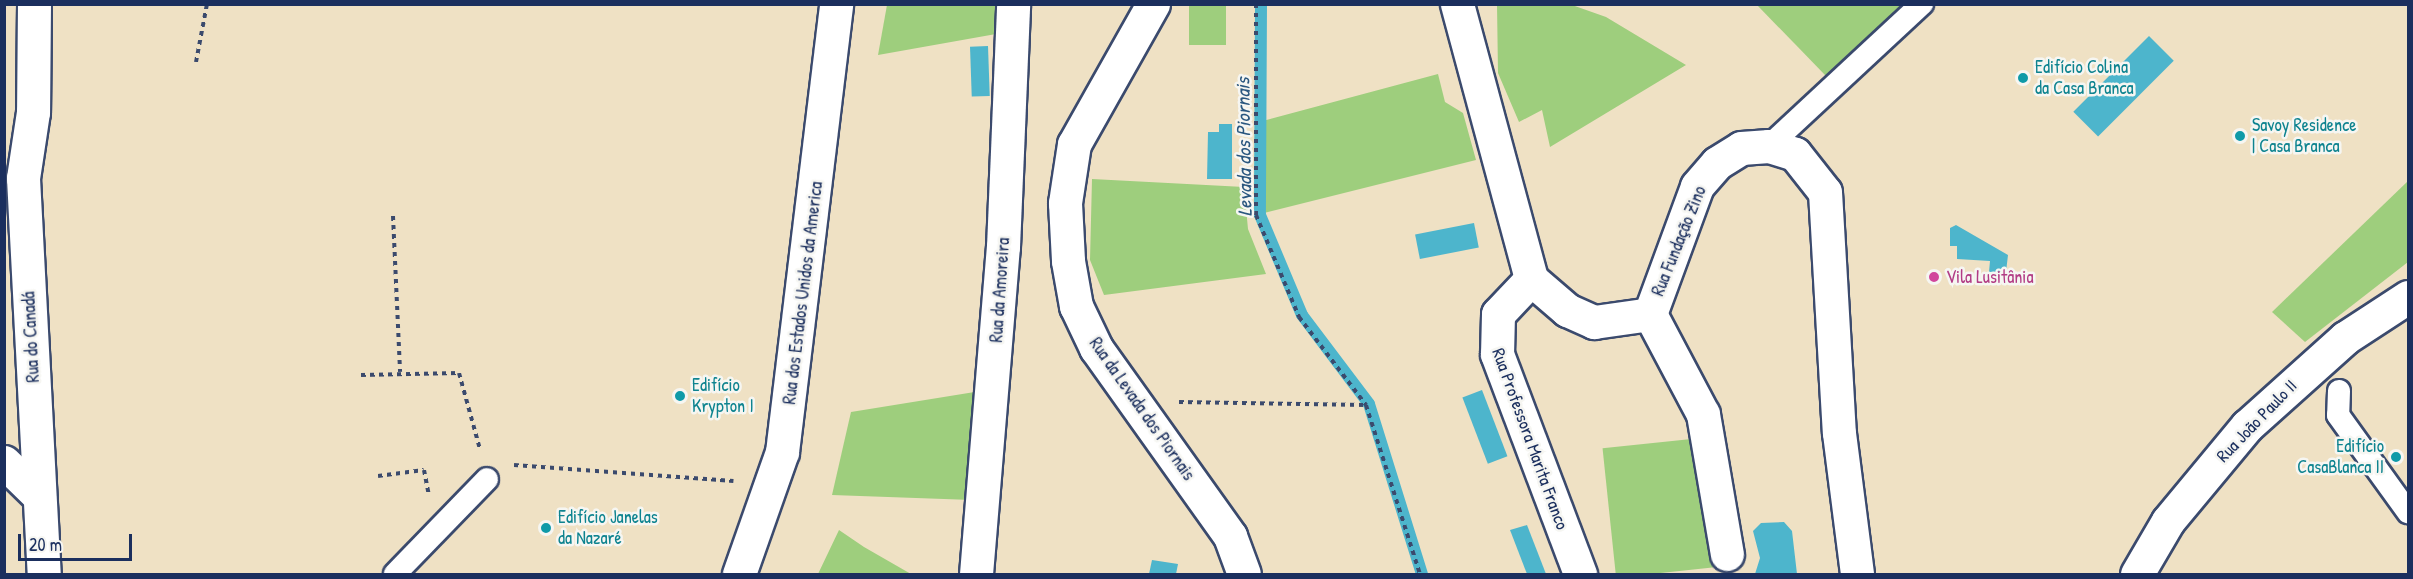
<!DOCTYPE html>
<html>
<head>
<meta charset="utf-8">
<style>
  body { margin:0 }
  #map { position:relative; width:2413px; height:579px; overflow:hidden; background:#efe1c4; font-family:"Patrick Hand",sans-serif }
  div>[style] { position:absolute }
  .green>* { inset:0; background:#9ece7d; transform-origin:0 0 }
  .water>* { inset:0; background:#4db5cc; transform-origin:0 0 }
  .stream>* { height:12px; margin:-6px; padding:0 6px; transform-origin:6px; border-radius:6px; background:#4db5cc }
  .path>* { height:4px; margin-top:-2px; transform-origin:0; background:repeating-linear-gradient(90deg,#3b4a6d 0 4.5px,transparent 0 9px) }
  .roads { filter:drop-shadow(2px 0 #3b4a6d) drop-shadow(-2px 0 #3b4a6d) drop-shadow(0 2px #3b4a6d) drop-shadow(0 -2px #3b4a6d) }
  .service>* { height:22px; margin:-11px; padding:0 11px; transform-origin:11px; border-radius:11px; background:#fff }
  .minor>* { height:33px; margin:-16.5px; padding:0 16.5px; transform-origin:16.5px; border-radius:16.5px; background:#fff }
  .tertiary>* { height:33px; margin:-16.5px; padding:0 16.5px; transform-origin:16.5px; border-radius:16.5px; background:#fff }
  .dots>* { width:16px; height:16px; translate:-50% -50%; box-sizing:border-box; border:3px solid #f6f6f2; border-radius:50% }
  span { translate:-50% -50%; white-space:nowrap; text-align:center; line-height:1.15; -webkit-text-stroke:5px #f6f6f2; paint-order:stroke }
  .culture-label { font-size:18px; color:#0d838f }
  .left { translate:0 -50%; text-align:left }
  .right { translate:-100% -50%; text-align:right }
  .street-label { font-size:18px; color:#1b2f5e }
  .hotel-label { font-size:18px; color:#b23c85 }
  .water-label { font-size:20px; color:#2a577f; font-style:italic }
  .frame { position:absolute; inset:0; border:6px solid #1b2f5e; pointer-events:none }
  .scale { position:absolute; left:18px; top:534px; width:114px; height:27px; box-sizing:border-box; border:3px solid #1b2f5e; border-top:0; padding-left:8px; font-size:18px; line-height:21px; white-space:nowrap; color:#1b2f5e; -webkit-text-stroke:4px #f6f6f2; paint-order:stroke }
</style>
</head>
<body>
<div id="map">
  <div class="green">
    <div style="clip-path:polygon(887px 5px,998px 5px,996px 34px,878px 55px)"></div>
    <div style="left:1189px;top:5px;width:37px;height:40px"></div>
    <div style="clip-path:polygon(1497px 5px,1572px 5px,1606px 17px,1686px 65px,1550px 147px,1542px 110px,1519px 122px,1498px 73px)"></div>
    <div style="clip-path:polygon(1757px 5px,1905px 5px,1826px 76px)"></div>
    <div style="clip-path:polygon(1438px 74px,1445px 102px,1463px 113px,1476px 160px,1256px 215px,1259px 122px)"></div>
    <div style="clip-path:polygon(1092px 179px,1244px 187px,1248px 229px,1266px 274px,1104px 295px,1090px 260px)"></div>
    <div style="clip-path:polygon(2408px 181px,2408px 262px,2305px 342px,2272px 312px)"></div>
    <div style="clip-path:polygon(987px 390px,972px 500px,832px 495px,851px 412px)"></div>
    <div style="left:1701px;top:438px;width:130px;height:99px;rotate:84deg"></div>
    <div style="clip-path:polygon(839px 530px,864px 547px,911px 574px,818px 574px)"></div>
  </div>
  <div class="water">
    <div style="left:2149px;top:36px;width:35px;height:107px;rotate:45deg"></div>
    <div style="left:988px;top:46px;width:50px;height:18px;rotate:88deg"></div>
    <div style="clip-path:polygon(1219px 124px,1232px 124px,1232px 179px,1207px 179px,1208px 132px,1219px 132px)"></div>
    <div style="left:1474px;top:223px;width:25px;height:60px;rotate:79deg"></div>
    <div style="clip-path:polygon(1956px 225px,2008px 255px,2006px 272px,1989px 272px,1990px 261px,1957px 259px,1957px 246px,1950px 246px,1950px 228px)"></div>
    <div style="left:1482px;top:390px;width:71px;height:21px;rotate:69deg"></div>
    <div style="clip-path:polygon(1784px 522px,1792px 531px,1797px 574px,1755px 574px,1760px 558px,1753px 531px,1761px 523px)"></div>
    <div style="clip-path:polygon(1527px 525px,1546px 574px,1527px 574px,1510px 530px)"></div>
    <div style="clip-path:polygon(1152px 560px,1178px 564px,1176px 574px,1149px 574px)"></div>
  </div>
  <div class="stream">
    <div style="left:1261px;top:4px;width:211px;rotate:90.3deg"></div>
    <div style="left:1260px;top:215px;width:108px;rotate:67.2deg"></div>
    <div style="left:1302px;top:315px;width:111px;rotate:53deg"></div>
    <div style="left:1369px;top:404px;width:178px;rotate:72.7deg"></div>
  </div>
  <div class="path">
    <div style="left:1256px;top:4px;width:211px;rotate:90deg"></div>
    <div style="left:1256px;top:215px;width:111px;rotate:67.1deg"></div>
    <div style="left:1299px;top:317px;width:111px;rotate:52.7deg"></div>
    <div style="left:1366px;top:405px;width:177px;rotate:72.3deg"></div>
    <div style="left:196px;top:62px;width:59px;rotate:-79.3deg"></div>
    <div style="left:393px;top:216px;width:156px;rotate:87.4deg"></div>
    <div style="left:361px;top:375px;width:98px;rotate:-1.2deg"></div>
    <div style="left:459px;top:373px;width:79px;rotate:74.6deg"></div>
    <div style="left:1179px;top:402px;width:187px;rotate:0.9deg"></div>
    <div style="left:514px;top:465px;width:220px;rotate:4.2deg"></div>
    <div style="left:378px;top:476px;width:46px;rotate:-7.4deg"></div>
    <div style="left:424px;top:470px;width:25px;rotate:79deg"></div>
  </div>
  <div class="roads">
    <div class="service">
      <div style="left:1769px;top:146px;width:209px;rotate:-42.9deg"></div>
      <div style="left:2339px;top:391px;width:24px;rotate:92deg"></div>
      <div style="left:2338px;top:415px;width:120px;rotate:54.2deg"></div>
      <div style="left:395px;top:574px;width:132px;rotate:-45.9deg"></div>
    </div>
    <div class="minor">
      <div style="left:34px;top:4px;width:108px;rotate:90.5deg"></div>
      <div style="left:33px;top:112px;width:67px;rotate:98.6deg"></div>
      <div style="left:23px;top:178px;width:397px;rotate:87deg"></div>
      <div style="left:1153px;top:4px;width:161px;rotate:119.4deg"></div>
      <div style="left:1074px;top:144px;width:60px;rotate:98.7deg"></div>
      <div style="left:1065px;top:203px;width:58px;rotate:87deg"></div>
      <div style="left:1068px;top:261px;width:46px;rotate:79.9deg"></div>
      <div style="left:1076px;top:306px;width:47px;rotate:64.5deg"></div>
      <div style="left:1096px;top:348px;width:231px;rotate:54.5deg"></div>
      <div style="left:1230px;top:536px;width:40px;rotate:69.8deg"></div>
      <div style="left:1457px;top:4px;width:285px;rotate:74.9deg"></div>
      <div style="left:1531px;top:279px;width:48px;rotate:40.7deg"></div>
      <div style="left:1567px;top:310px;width:30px;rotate:24deg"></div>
      <div style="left:1594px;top:322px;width:57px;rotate:-8.1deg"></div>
      <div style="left:1531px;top:279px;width:48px;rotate:133.3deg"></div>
      <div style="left:1498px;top:314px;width:40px;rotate:91.4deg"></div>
      <div style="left:1497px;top:354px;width:235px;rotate:69.3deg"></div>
      <div style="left:1650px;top:314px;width:136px;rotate:-69.8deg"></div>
      <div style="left:1697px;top:186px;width:30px;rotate:-49deg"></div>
      <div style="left:1717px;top:163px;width:28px;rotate:-32deg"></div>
      <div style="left:1741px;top:148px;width:28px;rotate:-4deg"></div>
      <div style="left:1769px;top:146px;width:27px;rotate:17deg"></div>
      <div style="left:1795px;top:154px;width:48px;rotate:51.7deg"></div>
      <div style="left:1825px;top:192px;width:241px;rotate:86.7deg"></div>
      <div style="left:1839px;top:433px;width:142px;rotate:82.7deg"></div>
      <div style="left:1650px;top:314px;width:113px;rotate:62.1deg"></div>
      <div style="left:1703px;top:414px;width:142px;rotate:80.3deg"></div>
      <div style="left:4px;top:462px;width:49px;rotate:44.2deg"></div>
      <div style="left:976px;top:574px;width:328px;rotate:-85.3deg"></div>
      <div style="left:1003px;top:247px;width:243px;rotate:-87.6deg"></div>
    </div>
    <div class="tertiary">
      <div style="left:739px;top:574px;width:129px;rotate:-70.6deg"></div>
      <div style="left:782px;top:452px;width:451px;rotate:-83.1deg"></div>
      <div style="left:2137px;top:574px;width:61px;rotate:-59.7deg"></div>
      <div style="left:2168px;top:521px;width:124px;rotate:-50.3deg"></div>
      <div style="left:2247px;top:426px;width:132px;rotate:-41.9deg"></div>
      <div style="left:2345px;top:338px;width:75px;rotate:-33.1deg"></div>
    </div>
  </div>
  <div class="dots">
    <div style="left:2023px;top:78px;background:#0f9aa8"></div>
    <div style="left:2240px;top:136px;background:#0f9aa8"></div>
    <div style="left:1934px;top:277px;background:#d1479c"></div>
    <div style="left:680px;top:396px;background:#0f9aa8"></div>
    <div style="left:2396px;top:457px;background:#0f9aa8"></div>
    <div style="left:546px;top:528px;background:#0f9aa8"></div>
  </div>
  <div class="culture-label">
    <span class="left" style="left:2035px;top:78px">Edifício Colina<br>da Casa Branca</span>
    <span class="left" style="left:2252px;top:136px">Savoy Residence<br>| Casa Branca</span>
    <span class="left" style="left:692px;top:396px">Edifício<br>Krypton I</span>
    <span class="right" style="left:2384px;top:457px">Edifício<br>CasaBlanca II</span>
    <span class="left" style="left:558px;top:528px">Edifício Janelas<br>da Nazaré</span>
  </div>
  <div class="street-label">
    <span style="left:1679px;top:241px;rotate:-68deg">Rua Fundação Zino</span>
    <span style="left:1000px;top:290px;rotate:-86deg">Rua da Amoreira</span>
    <span style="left:803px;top:293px;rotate:-83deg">Rua dos Estados Unidos da America</span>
    <span style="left:31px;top:337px;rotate:-93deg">Rua do Canadá</span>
    <span style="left:1142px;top:409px;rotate:55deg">Rua da Levada dos Piornais</span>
    <span style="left:2257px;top:421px;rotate:-46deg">Rua João Paulo II</span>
    <span style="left:1530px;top:439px;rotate:70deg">Rua Professora Marita Franco</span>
  </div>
  <div class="hotel-label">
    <span class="left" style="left:1946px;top:277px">Vila Lusitânia</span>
  </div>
  <div class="water-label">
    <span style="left:1243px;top:147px;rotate:-91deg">Levada dos Piornais</span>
  </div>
  <div class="frame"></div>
  <div class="scale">20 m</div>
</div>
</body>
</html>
